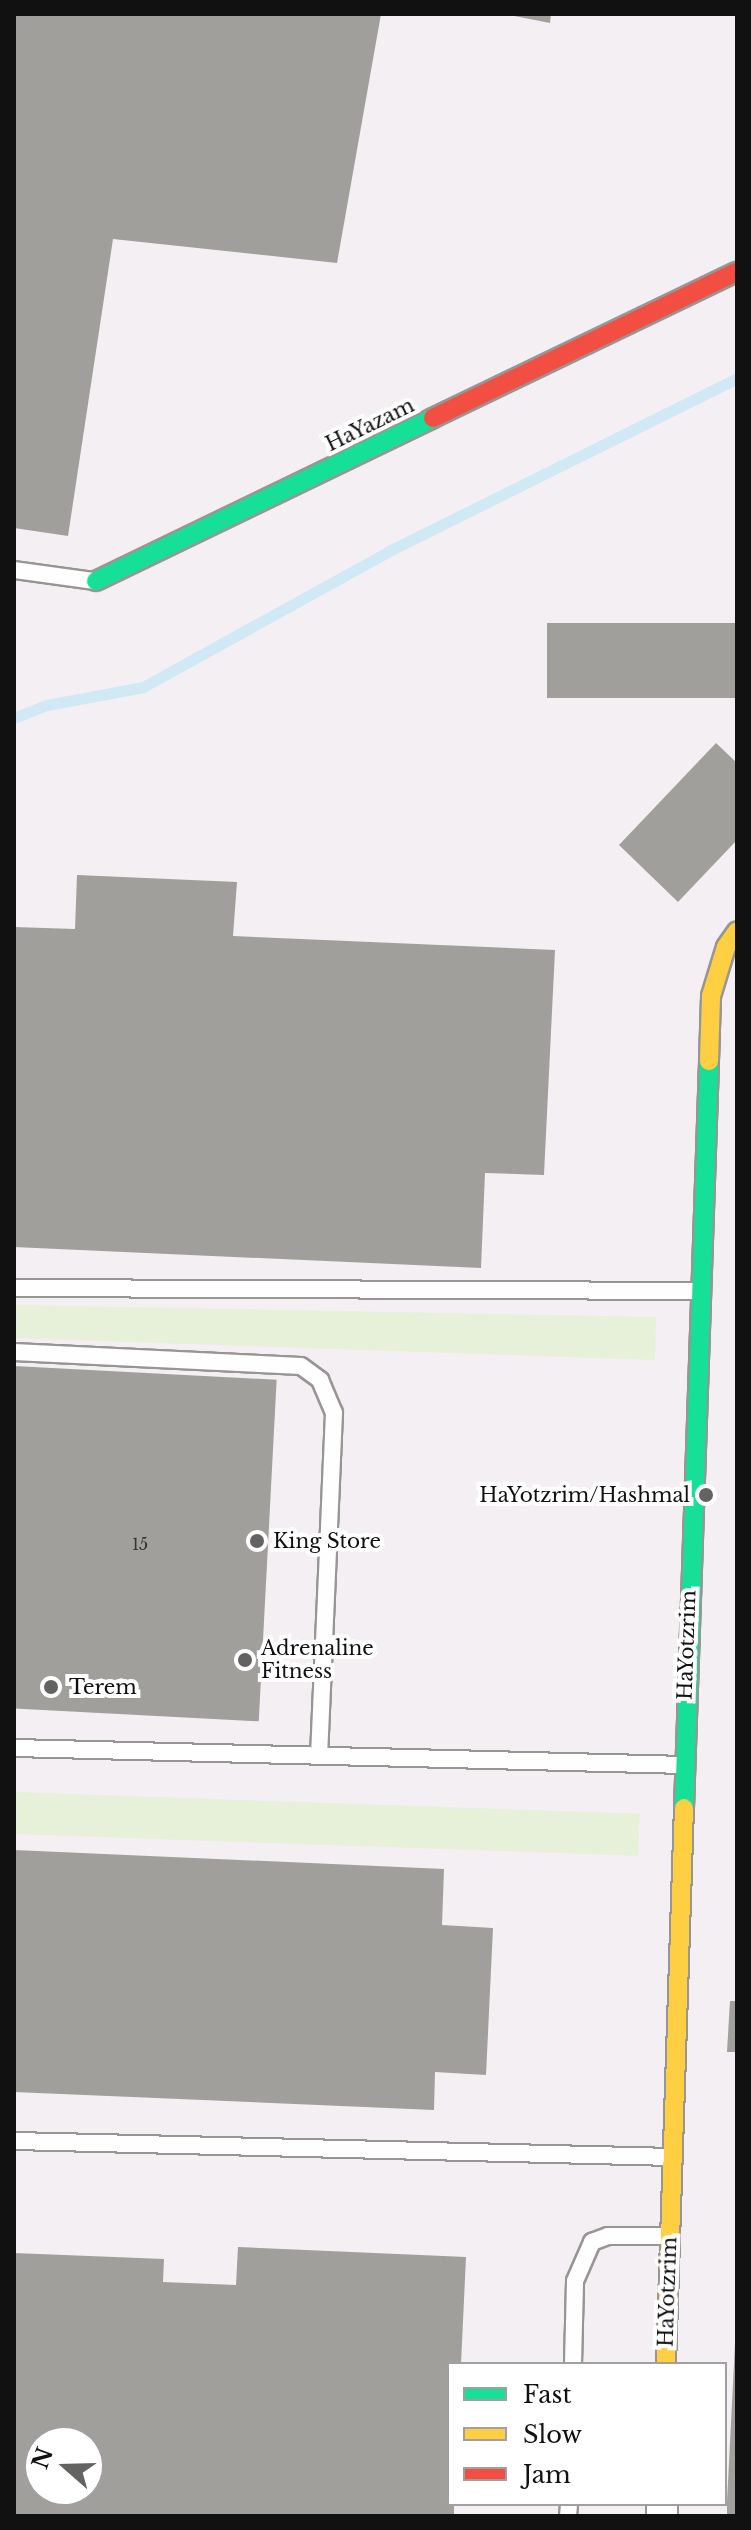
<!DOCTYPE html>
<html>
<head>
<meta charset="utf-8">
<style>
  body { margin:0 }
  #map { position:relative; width:751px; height:2530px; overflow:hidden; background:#fcfbf7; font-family:"Libre Baskerville",serif }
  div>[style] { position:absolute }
  .industrial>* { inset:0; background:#f4eff2 }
  .green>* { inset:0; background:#e7f0d9; transform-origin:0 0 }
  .stream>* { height:11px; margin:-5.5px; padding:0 5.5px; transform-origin:5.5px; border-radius:5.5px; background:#d0e9f4 }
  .building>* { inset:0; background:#a09f9c; transform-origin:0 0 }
  .roads { filter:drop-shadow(2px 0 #979695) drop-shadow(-2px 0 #979695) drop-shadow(0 2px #979695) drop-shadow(0 -2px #979695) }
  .lane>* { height:16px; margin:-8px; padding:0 8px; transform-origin:8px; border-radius:8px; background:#fffefe }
  .street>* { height:30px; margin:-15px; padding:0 15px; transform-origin:15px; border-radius:15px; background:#fffefe }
  .fast>* { height:18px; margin:-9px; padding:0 9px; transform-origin:9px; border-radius:9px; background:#16e098 }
  .slow>* { height:18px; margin:-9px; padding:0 9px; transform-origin:9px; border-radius:9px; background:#ffcf43 }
  .jam>* { height:18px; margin:-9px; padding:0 9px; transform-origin:9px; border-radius:9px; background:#f24e42 }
  .dots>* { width:22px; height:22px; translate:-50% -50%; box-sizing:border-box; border:4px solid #fff; border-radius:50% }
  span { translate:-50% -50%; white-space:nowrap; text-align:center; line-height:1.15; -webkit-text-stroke:8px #fff; paint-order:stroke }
  .number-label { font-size:16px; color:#353434 }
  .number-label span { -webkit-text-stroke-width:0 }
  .street-label { font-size:20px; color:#111 }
  .poi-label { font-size:20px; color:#111 }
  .right { translate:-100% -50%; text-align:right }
  .left { translate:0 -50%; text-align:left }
  .frame { position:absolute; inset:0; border:16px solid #111; pointer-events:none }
  .legend { position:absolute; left:447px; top:2362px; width:280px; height:144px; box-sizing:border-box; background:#fff; border:2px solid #a0a0a0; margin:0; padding:10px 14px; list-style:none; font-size:24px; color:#111 }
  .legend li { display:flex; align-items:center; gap:16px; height:40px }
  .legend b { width:40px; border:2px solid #a0a0a0 }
  .north { position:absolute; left:24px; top:2426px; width:80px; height:80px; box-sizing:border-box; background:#fff; border:2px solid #a0a0a0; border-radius:50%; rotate:290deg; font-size:22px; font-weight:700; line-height:32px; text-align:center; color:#111 }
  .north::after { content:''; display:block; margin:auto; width:28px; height:36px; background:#636362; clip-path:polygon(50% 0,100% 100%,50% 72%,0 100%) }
</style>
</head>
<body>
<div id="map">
  <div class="industrial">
    <div style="clip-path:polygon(evenodd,14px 14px,737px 14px,737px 2516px,14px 2516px,14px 14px,449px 2364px,725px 2364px,725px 2504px,449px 2504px,449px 2364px,14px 14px,40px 2442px,88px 2442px,88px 2490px,40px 2490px,40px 2442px)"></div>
  </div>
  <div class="green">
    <div style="clip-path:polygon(14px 1305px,656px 1317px,655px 1360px,14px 1338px)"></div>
    <div style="left:14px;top:1792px;width:626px;height:42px;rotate:2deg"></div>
  </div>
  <div class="stream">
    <div style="left:14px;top:718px;width:35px;rotate:-22deg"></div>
    <div style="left:47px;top:705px;width:98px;rotate:-10.6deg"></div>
    <div style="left:143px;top:687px;width:281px;rotate:-28.9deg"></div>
    <div style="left:389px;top:551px;width:389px;rotate:-26.4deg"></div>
  </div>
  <div class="building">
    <div style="clip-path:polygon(14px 14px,381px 14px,337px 263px,113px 239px,68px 536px,14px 528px)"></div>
    <div style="clip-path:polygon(504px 14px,551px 14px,550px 23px)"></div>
    <div style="left:737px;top:623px;width:75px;height:190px;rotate:90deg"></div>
    <div style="clip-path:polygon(716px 743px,737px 763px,737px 840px,678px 902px,619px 845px)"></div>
    <div style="clip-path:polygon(77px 875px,237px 882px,233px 936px,555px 950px,544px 1175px,485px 1173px,481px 1268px,14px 1247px,14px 927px,75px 929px)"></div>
    <div style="left:14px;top:1366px;width:263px;height:342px;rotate:3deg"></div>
    <div style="clip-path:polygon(14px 1850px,444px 1869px,442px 1925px,493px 1928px,486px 2075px,435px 2072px,434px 2110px,14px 2092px)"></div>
    <div style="clip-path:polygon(730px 2001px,737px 2001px,737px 2052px,727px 2052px)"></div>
    <div style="clip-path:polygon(evenodd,238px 2247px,466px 2257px,461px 2364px,449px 2364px,449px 2504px,454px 2504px,454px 2516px,14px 2516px,14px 2253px,164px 2259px,163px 2282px,236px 2285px,238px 2247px,40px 2442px,88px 2442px,88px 2490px,40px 2490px,40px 2442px)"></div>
    <div style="clip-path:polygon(735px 2343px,737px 2516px,727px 2516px,727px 2502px)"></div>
  </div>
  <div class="roads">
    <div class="lane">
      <div style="left:14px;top:570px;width:81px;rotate:7.8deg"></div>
      <div style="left:14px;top:1288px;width:685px;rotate:0.25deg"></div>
      <div style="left:14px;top:1352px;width:287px;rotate:2.8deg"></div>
      <div style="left:301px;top:1366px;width:24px;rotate:36deg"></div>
      <div style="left:320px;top:1380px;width:36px;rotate:67deg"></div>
      <div style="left:334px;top:1413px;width:343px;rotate:92.5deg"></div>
      <div style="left:14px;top:1748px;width:670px;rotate:1.45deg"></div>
      <div style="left:14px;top:2141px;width:658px;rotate:1.39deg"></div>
      <div style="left:573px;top:2364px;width:83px;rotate:-88.6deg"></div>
      <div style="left:575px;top:2281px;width:43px;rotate:-66.4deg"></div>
      <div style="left:592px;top:2242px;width:17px;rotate:-21deg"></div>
      <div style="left:608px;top:2236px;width:60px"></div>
      <div style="left:568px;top:2516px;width:12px;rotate:-85deg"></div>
    </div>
    <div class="street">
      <div style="left:662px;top:2516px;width:12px;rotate:-90deg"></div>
    </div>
    <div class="fast">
      <div style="left:96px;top:581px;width:374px;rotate:-25.8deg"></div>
      <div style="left:684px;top:1808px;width:747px;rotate:-88.08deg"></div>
    </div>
    <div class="slow">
      <div style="left:709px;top:1061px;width:65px;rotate:-88.2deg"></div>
      <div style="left:711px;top:996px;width:51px;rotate:-73deg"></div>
      <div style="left:726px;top:947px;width:19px;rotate:-55deg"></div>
      <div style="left:666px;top:2364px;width:556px;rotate:-88.15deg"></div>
    </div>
    <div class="jam">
      <div style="left:433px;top:418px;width:337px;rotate:-25.7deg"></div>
    </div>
  </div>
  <div class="dots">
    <div style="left:706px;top:1495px;background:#636362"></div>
    <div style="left:257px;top:1541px;background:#636362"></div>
    <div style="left:245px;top:1660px;background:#636362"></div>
    <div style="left:51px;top:1687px;background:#636362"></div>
  </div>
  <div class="number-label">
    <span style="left:140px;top:1544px">15</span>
  </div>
  <div class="street-label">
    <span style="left:370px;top:425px;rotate:-26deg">HaYazam</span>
    <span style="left:687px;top:1645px;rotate:-88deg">HaYotzrim</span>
    <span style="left:668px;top:2292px;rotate:-88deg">HaYotzrim</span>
  </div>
  <div class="poi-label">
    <span class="right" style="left:690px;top:1495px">HaYotzrim/Hashmal</span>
    <span class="left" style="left:273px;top:1541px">King Store</span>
    <span class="left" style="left:261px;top:1660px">Adrenaline<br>Fitness</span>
    <span class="left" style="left:69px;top:1687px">Terem</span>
  </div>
  <div class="frame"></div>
  <ul class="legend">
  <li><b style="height:10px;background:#16e098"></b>Fast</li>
  <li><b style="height:10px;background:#ffcf43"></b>Slow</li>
  <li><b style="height:10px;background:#f24e42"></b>Jam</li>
  </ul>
  <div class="north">N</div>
</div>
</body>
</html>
